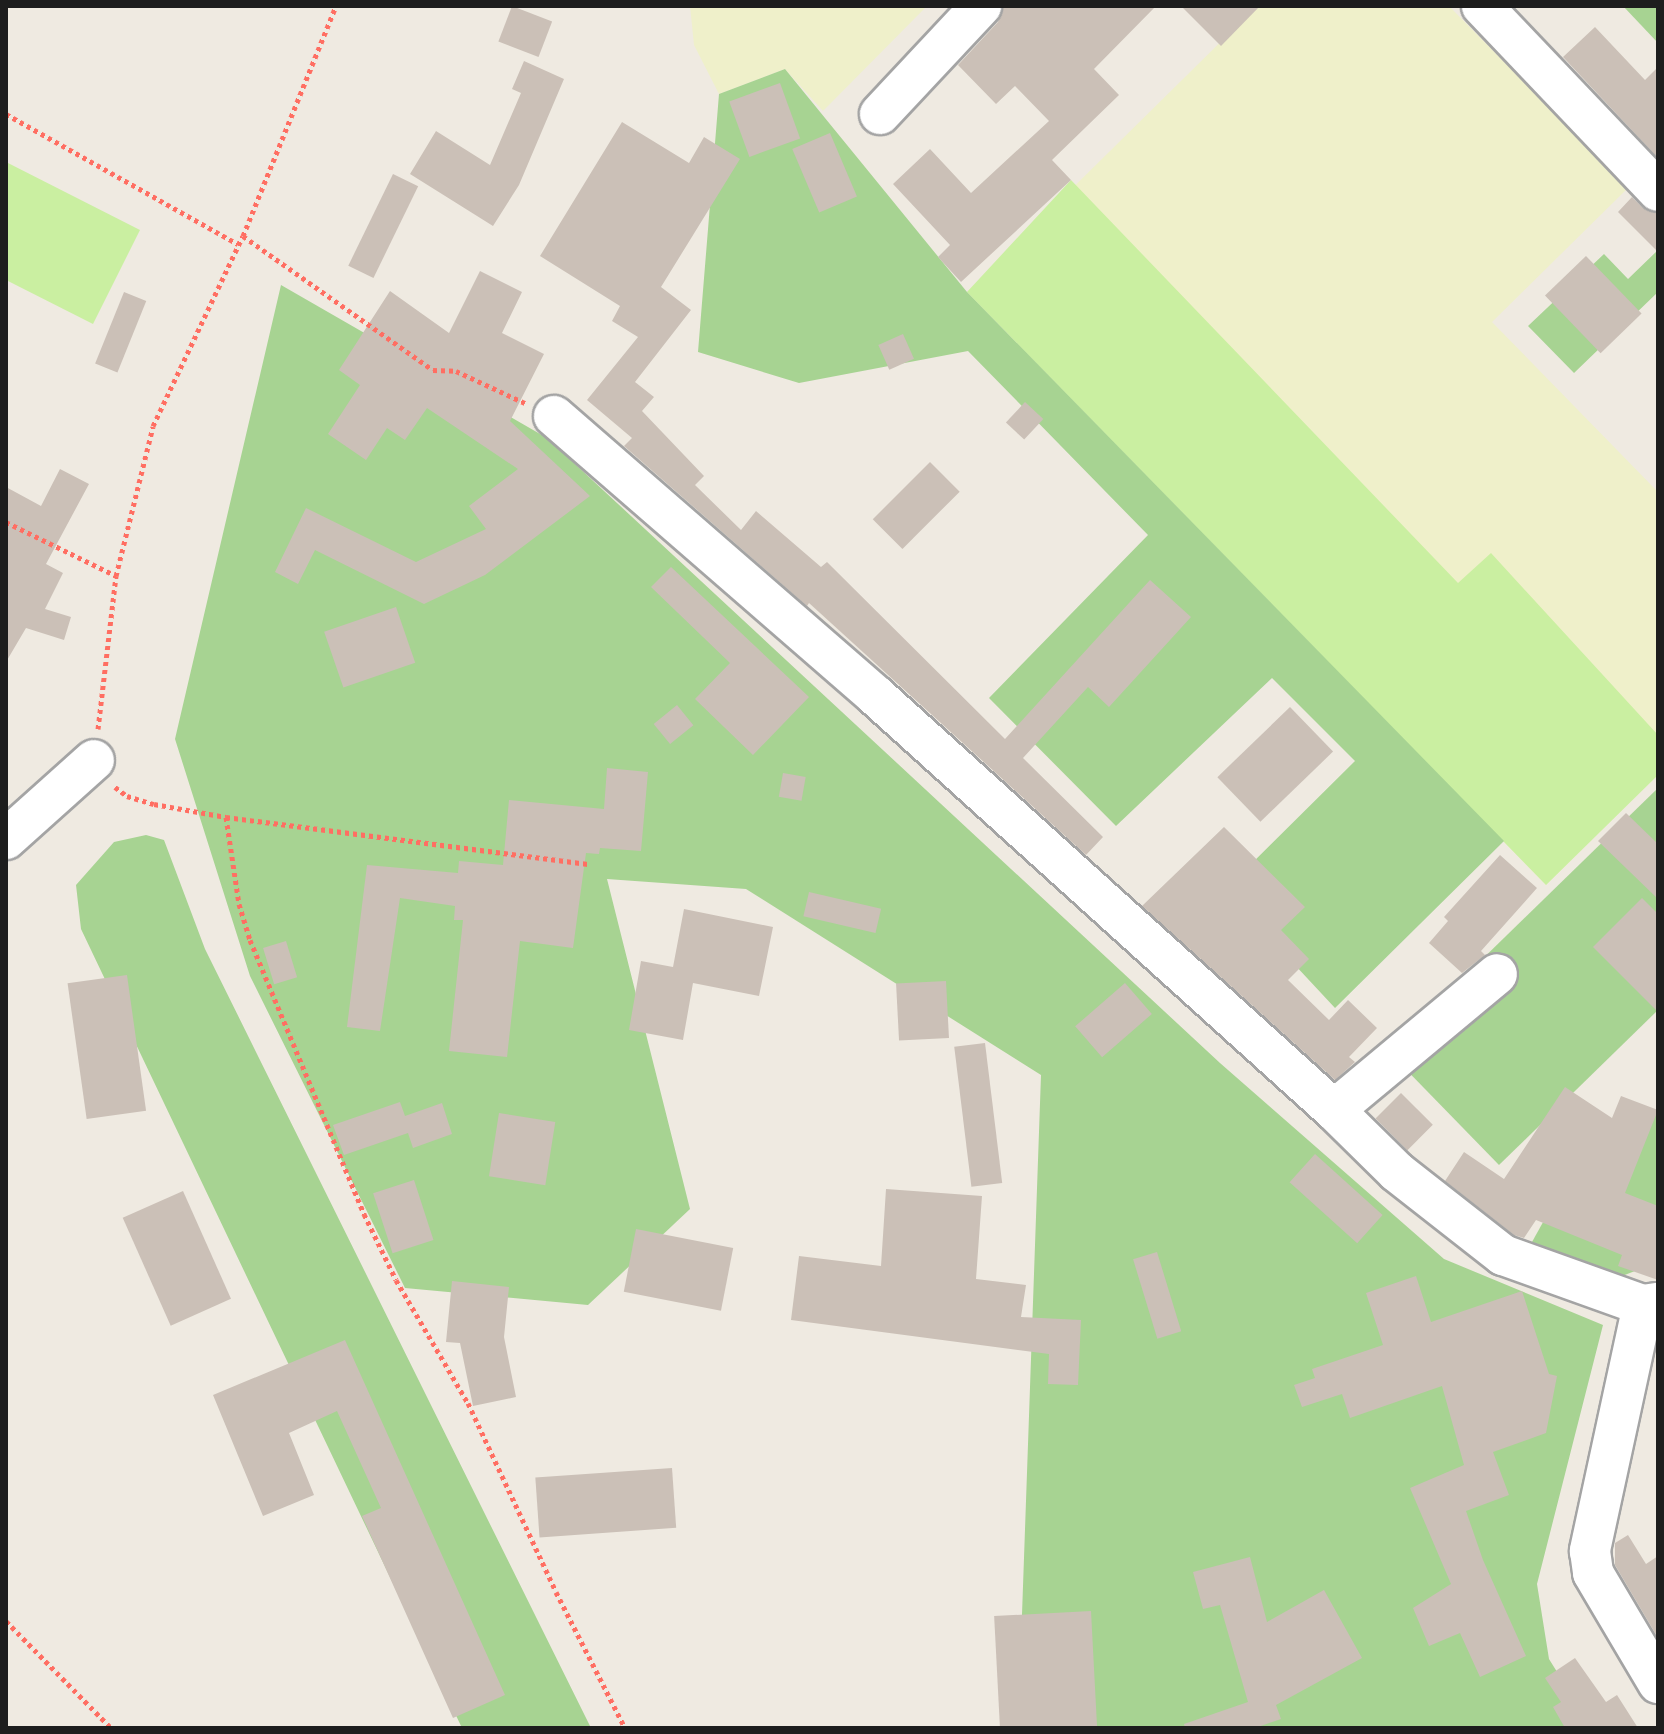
<!DOCTYPE html>
<html>
<head>
<meta charset="utf-8">
<style>
  body { margin:0 }
  #map { position:relative; width:1664px; height:1734px; overflow:hidden; background:#efeae1; font-family:"Roboto Condensed",sans-serif }
  div>[style] { position:absolute }
  .farmland>* { inset:0; background:#eff0ca }
  .grass>* { inset:0; background:#caefa1 }
  .forest>* { inset:0; background:#a7d392 }
  .building>* { inset:0; background:#cbc0b7; transform-origin:0 0 }
  .path>* { height:5px; margin-top:-2.5px; transform-origin:0; background:repeating-linear-gradient(90deg,#ff6e62 0 4px,transparent 0 8px) }
  .roads { filter:drop-shadow(2px 0 #a4a4a4) drop-shadow(-2px 0 #a4a4a4) drop-shadow(0 2px #a4a4a4) drop-shadow(0 -2px #a4a4a4) }
  .minor>* { height:40px; margin:-20px; padding:0 20px; transform-origin:20px; border-radius:20px; background:#fff }
  span { translate:-50% -50%; white-space:nowrap; text-align:center; line-height:1.15; -webkit-text-stroke:8px #fff; paint-order:stroke }
  .frame { position:absolute; inset:0; border:8px solid #1d1d1d; pointer-events:none }
</style>
</head>
<body>
<div id="map">
  <div class="farmland">
    <div style="clip-path:polygon(690px 6px,927px 6px,823px 111px,785px 69px,719px 94px,694px 45px)"></div>
    <div style="clip-path:polygon(1257px 6px,1449px 6px,1628px 188px,1492px 322px,1658px 492px,1658px 775px,1546px 885px,967px 292px)"></div>
  </div>
  <div class="grass">
    <div style="clip-path:polygon(6px 162px,140px 230px,93px 324px,6px 280px)"></div>
    <div style="clip-path:polygon(1071px 180px,1458px 583px,1491px 553px,1658px 735px,1658px 775px,1546px 885px,967px 292px)"></div>
  </div>
  <div class="forest">
    <div style="clip-path:polygon(1623px 6px,1658px 6px,1658px 43px)"></div>
    <div style="clip-path:polygon(785px 69px,967px 292px,1504px 841px,1335px 1008px,1225px 890px,1355px 761px,1272px 678px,1116px 826px,989px 698px,1148px 535px,968px 351px,799px 383px,698px 352px,719px 94px)"></div>
    <div style="clip-path:polygon(1658px 250px,1658px 292px,1574px 373px,1528px 326px,1604px 254px,1628px 279px)"></div>
    <div style="clip-path:polygon(281px 285px,547px 438px,1220px 1063px,1444px 1259px,1603px 1325px,1537px 1584px,1549px 1659px,1592px 1728px,1018px 1728px,1041px 1075px,746px 889px,607px 879px,690px 1209px,588px 1305px,405px 1288px,250px 976px,175px 739px)"></div>
    <div style="clip-path:polygon(1658px 788px,1658px 1010px,1499px 1165px,1388px 1051px)"></div>
    <div style="clip-path:polygon(146px 835px,164px 840px,205px 949px,591px 1728px,462px 1728px,81px 929px,76px 885px,114px 842px)"></div>
    <div style="clip-path:polygon(1658px 1112px,1658px 1262px,1594px 1287px,1527px 1251px,1557px 1197px)"></div>
  </div>
  <div class="building">
    <div style="left:512px;top:6px;width:43px;height:38px;rotate:21deg"></div>
    <div style="clip-path:polygon(1003px 6px,1156px 6px,1094px 69px,1119px 95px,1052px 160px,1071px 180px,961px 282px,938px 257px,950px 245px,893px 184px,930px 149px,971px 193px,1049px 121px,1015px 86px,996px 104px,958px 65px,998px 22px)"></div>
    <div style="clip-path:polygon(1181px 6px,1260px 6px,1221px 46px)"></div>
    <div style="clip-path:polygon(1595px 27px,1645px 80px,1658px 67px,1658px 158px,1563px 57px)"></div>
    <div style="clip-path:polygon(524px 61px,564px 79px,519px 185px,493px 226px,410px 174px,436px 131px,490px 165px,521px 93px,512px 89px)"></div>
    <div style="left:780px;top:83px;width:59px;height:54px;rotate:70deg"></div>
    <div style="clip-path:polygon(622px 122px,689px 163px,704px 137px,740px 159px,661px 287px,691px 310px,635px 382px,654px 397px,642px 411px,704px 476px,695px 485px,741px 530px,756px 511px,821px 567px,827px 562px,1005px 739px,1150px 580px,1191px 617px,1109px 707px,1088px 687px,1023px 758px,1103px 837px,1086px 855px,809px 603px,807px 606px,624px 446px,632px 438px,587px 400px,638px 337px,612px 321px,620px 306px,540px 256px)"></div>
    <div style="left:830px;top:133px;width:69px;height:41px;rotate:67deg"></div>
    <div style="left:393px;top:174px;width:28px;height:102px;rotate:26deg"></div>
    <div style="clip-path:polygon(1632px 197px,1642px 207px,1658px 213px,1658px 252px,1618px 212px)"></div>
    <div style="left:1586px;top:256px;width:80px;height:57px;rotate:46deg"></div>
    <div style="clip-path:polygon(480px 271px,522px 292px,502px 333px,544px 354px,510px 421px,590px 496px,485px 575px,424px 604px,315px 550px,298px 584px,275px 572px,306px 508px,416px 562px,486px 529px,469px 506px,518px 469px,427px 408px,405px 440px,387px 428px,366px 460px,328px 434px,360px 385px,339px 370px,390px 291px,449px 333px)"></div>
    <div style="left:124px;top:292px;width:24px;height:77px;rotate:22deg"></div>
    <div style="left:903px;top:334px;width:27px;height:27px;rotate:66deg"></div>
    <div style="left:1025px;top:402px;width:25px;height:28px;rotate:43deg"></div>
    <div style="left:930px;top:462px;width:42px;height:81px;rotate:45deg"></div>
    <div style="clip-path:polygon(60px 469px,89px 484px,46px 564px,63px 573px,45px 609px,71px 617px,64px 640px,26px 628px,6px 662px,6px 487px,41px 506px)"></div>
    <div style="clip-path:polygon(671px 567px,809px 697px,753px 755px,695px 699px,730px 663px,651px 587px)"></div>
    <div style="left:396px;top:607px;width:59px;height:76px;rotate:71deg"></div>
    <div style="left:677px;top:705px;width:26px;height:30px;rotate:51deg"></div>
    <div style="left:1290px;top:707px;width:62px;height:101px;rotate:46deg"></div>
    <div style="clip-path:polygon(607px 768px,648px 772px,641px 851px,600px 848px,599px 854px,586px 853px,573px 948px,520px 941px,507px 1057px,449px 1051px,463px 920px,454px 920px,455px 906px,400px 898px,380px 1031px,347px 1027px,367px 865px,458px 873px,459px 861px,503px 865px,509px 800px,604px 809px)"></div>
    <div style="left:783px;top:773px;width:23px;height:24px;rotate:10deg"></div>
    <div style="clip-path:polygon(1626px 813px,1658px 844px,1658px 899px,1598px 841px)"></div>
    <div style="clip-path:polygon(1224px 827px,1305px 907px,1281px 930px,1309px 959px,1288px 980px,1329px 1020px,1348px 1000px,1377px 1028px,1349px 1057px,1355px 1062px,1335px 1080px,1142px 906px)"></div>
    <div style="clip-path:polygon(1500px 855px,1537px 888px,1481px 951px,1485px 955px,1462px 973px,1429px 943px,1448px 921px,1444px 917px)"></div>
    <div style="left:809px;top:892px;width:74px;height:25px;rotate:13deg"></div>
    <div style="clip-path:polygon(1642px 898px,1658px 914px,1658px 1012px,1593px 947px)"></div>
    <div style="clip-path:polygon(684px 909px,773px 927px,759px 996px,693px 983px,683px 1040px,629px 1030px,641px 961px,673px 967px)"></div>
    <div style="left:286px;top:941px;width:38px;height:24px;rotate:73deg"></div>
    <div style="left:127px;top:975px;width:137px;height:60px;rotate:82deg"></div>
    <div style="left:946px;top:981px;width:57px;height:50px;rotate:87deg"></div>
    <div style="left:1125px;top:983px;width:41px;height:66px;rotate:49deg"></div>
    <div style="left:985px;top:1043px;width:141px;height:31px;rotate:83deg"></div>
    <div style="clip-path:polygon(1565px 1087px,1612px 1118px,1621px 1096px,1658px 1110px,1625px 1193px,1658px 1206px,1658px 1280px,1618px 1266px,1622px 1255px,1536px 1220px,1524px 1238px,1514px 1235px,1445px 1181px,1464px 1152px,1504px 1179px)"></div>
    <div style="left:1401px;top:1093px;width:45px;height:36px;rotate:45deg"></div>
    <div style="clip-path:polygon(400px 1102px,405px 1116px,442px 1103px,452px 1134px,413px 1148px,408px 1133px,344px 1155px,333px 1125px)"></div>
    <div style="left:499px;top:1113px;width:57px;height:64px;rotate:9deg"></div>
    <div style="left:1315px;top:1154px;width:91px;height:38px;rotate:42deg"></div>
    <div style="left:414px;top:1180px;width:63px;height:43px;rotate:72deg"></div>
    <div style="clip-path:polygon(886px 1189px,982px 1196px,976px 1279px,1026px 1285px,1021px 1317px,1081px 1320px,1078px 1385px,1048px 1384px,1049px 1354px,791px 1320px,799px 1256px,881px 1266px)"></div>
    <div style="left:183px;top:1191px;width:118px;height:66px;rotate:66deg"></div>
    <div style="left:636px;top:1229px;width:99px;height:64px;rotate:11deg"></div>
    <div style="left:1157px;top:1252px;width:83px;height:25px;rotate:73deg"></div>
    <div style="clip-path:polygon(1416px 1276px,1431px 1322px,1522px 1291px,1549px 1374px,1557px 1376px,1546px 1433px,1493px 1452px,1509px 1495px,1466px 1511px,1483px 1560px,1526px 1656px,1480px 1677px,1460px 1633px,1429px 1646px,1413px 1608px,1451px 1584px,1410px 1488px,1464px 1465px,1442px 1386px,1350px 1418px,1342px 1394px,1302px 1407px,1294px 1385px,1315px 1378px,1312px 1369px,1383px 1345px,1366px 1293px)"></div>
    <div style="clip-path:polygon(452px 1281px,509px 1287px,504px 1337px,516px 1397px,473px 1406px,460px 1343px,446px 1342px)"></div>
    <div style="clip-path:polygon(345px 1340px,505px 1695px,453px 1718px,362px 1516px,381px 1508px,337px 1411px,289px 1433px,314px 1495px,263px 1516px,213px 1395px)"></div>
    <div style="left:672px;top:1468px;width:60px;height:137px;rotate:86deg"></div>
    <div style="clip-path:polygon(1628px 1535px,1646px 1564px,1658px 1556px,1658px 1638px,1615px 1565px,1615px 1543px)"></div>
    <div style="clip-path:polygon(1250px 1557px,1267px 1622px,1324px 1590px,1362px 1658px,1276px 1705px,1281px 1719px,1255px 1728px,1185px 1728px,1184px 1724px,1248px 1702px,1220px 1605px,1203px 1609px,1193px 1572px)"></div>
    <div style="left:1091px;top:1611px;width:117px;height:97px;rotate:87deg"></div>
    <div style="clip-path:polygon(1575px 1658px,1606px 1702px,1617px 1695px,1638px 1728px,1565px 1728px,1553px 1707px,1561px 1702px,1545px 1678px)"></div>
  </div>
  <div class="path">
    <div style="left:6px;top:114px;width:266px;rotate:29.3deg"></div>
    <div style="left:243px;top:236px;width:232px;rotate:35.2deg"></div>
    <div style="left:433px;top:370px;width:23px;rotate:2deg"></div>
    <div style="left:456px;top:371px;width:76px;rotate:24.9deg"></div>
    <div style="left:6px;top:522px;width:123px;rotate:26.1deg"></div>
    <div style="left:98px;top:729px;width:154px;rotate:-83.3deg"></div>
    <div style="left:116px;top:576px;width:154px;rotate:-76.1deg"></div>
    <div style="left:153px;top:426px;width:210px;rotate:-64.7deg"></div>
    <div style="left:243px;top:236px;width:248px;rotate:-68deg"></div>
    <div style="left:115px;top:787px;width:15px;rotate:37deg"></div>
    <div style="left:127px;top:796px;width:28px;rotate:17deg"></div>
    <div style="left:154px;top:804px;width:73px;rotate:10.2deg"></div>
    <div style="left:226px;top:817px;width:88px;rotate:81.5deg"></div>
    <div style="left:239px;top:904px;width:38px;rotate:73deg"></div>
    <div style="left:250px;top:940px;width:297px;rotate:67.4deg"></div>
    <div style="left:364px;top:1214px;width:73px;rotate:64.1deg"></div>
    <div style="left:396px;top:1280px;width:143px;rotate:59.7deg"></div>
    <div style="left:468px;top:1403px;width:208px;rotate:65deg"></div>
    <div style="left:556px;top:1592px;width:153px;rotate:63.1deg"></div>
    <div style="left:226px;top:817px;width:367px;rotate:7.4deg"></div>
    <div style="left:6px;top:1621px;width:150px;rotate:45.5deg"></div>
  </div>
  <div class="roads">
    <div class="minor">
      <div style="left:1482px;top:6px;width:255px;rotate:46.4deg"></div>
      <div style="left:880px;top:114px;width:148px;rotate:-46.9deg"></div>
      <div style="left:554px;top:416px;width:427px;rotate:41deg"></div>
      <div style="left:876px;top:696px;width:617px;rotate:42.11deg"></div>
      <div style="left:1334px;top:1110px;width:88px;rotate:44.5deg"></div>
      <div style="left:1397px;top:1172px;width:135px;rotate:38.1deg"></div>
      <div style="left:1503px;top:1255px;width:149px;rotate:19.7deg"></div>
      <div style="left:1643px;top:1305px;width:15px;rotate:-8deg"></div>
      <div style="left:6px;top:839px;width:118px;rotate:-41.9deg"></div>
      <div style="left:1334px;top:1110px;width:212px;rotate:-39.8deg"></div>
      <div style="left:1643px;top:1305px;width:252px;rotate:102.2deg"></div>
      <div style="left:1590px;top:1551px;width:22px;rotate:82deg"></div>
      <div style="left:1593px;top:1573px;width:128px;rotate:59.4deg"></div>
    </div>
  </div>
  <div class="frame"></div>
</div>
</body>
</html>
